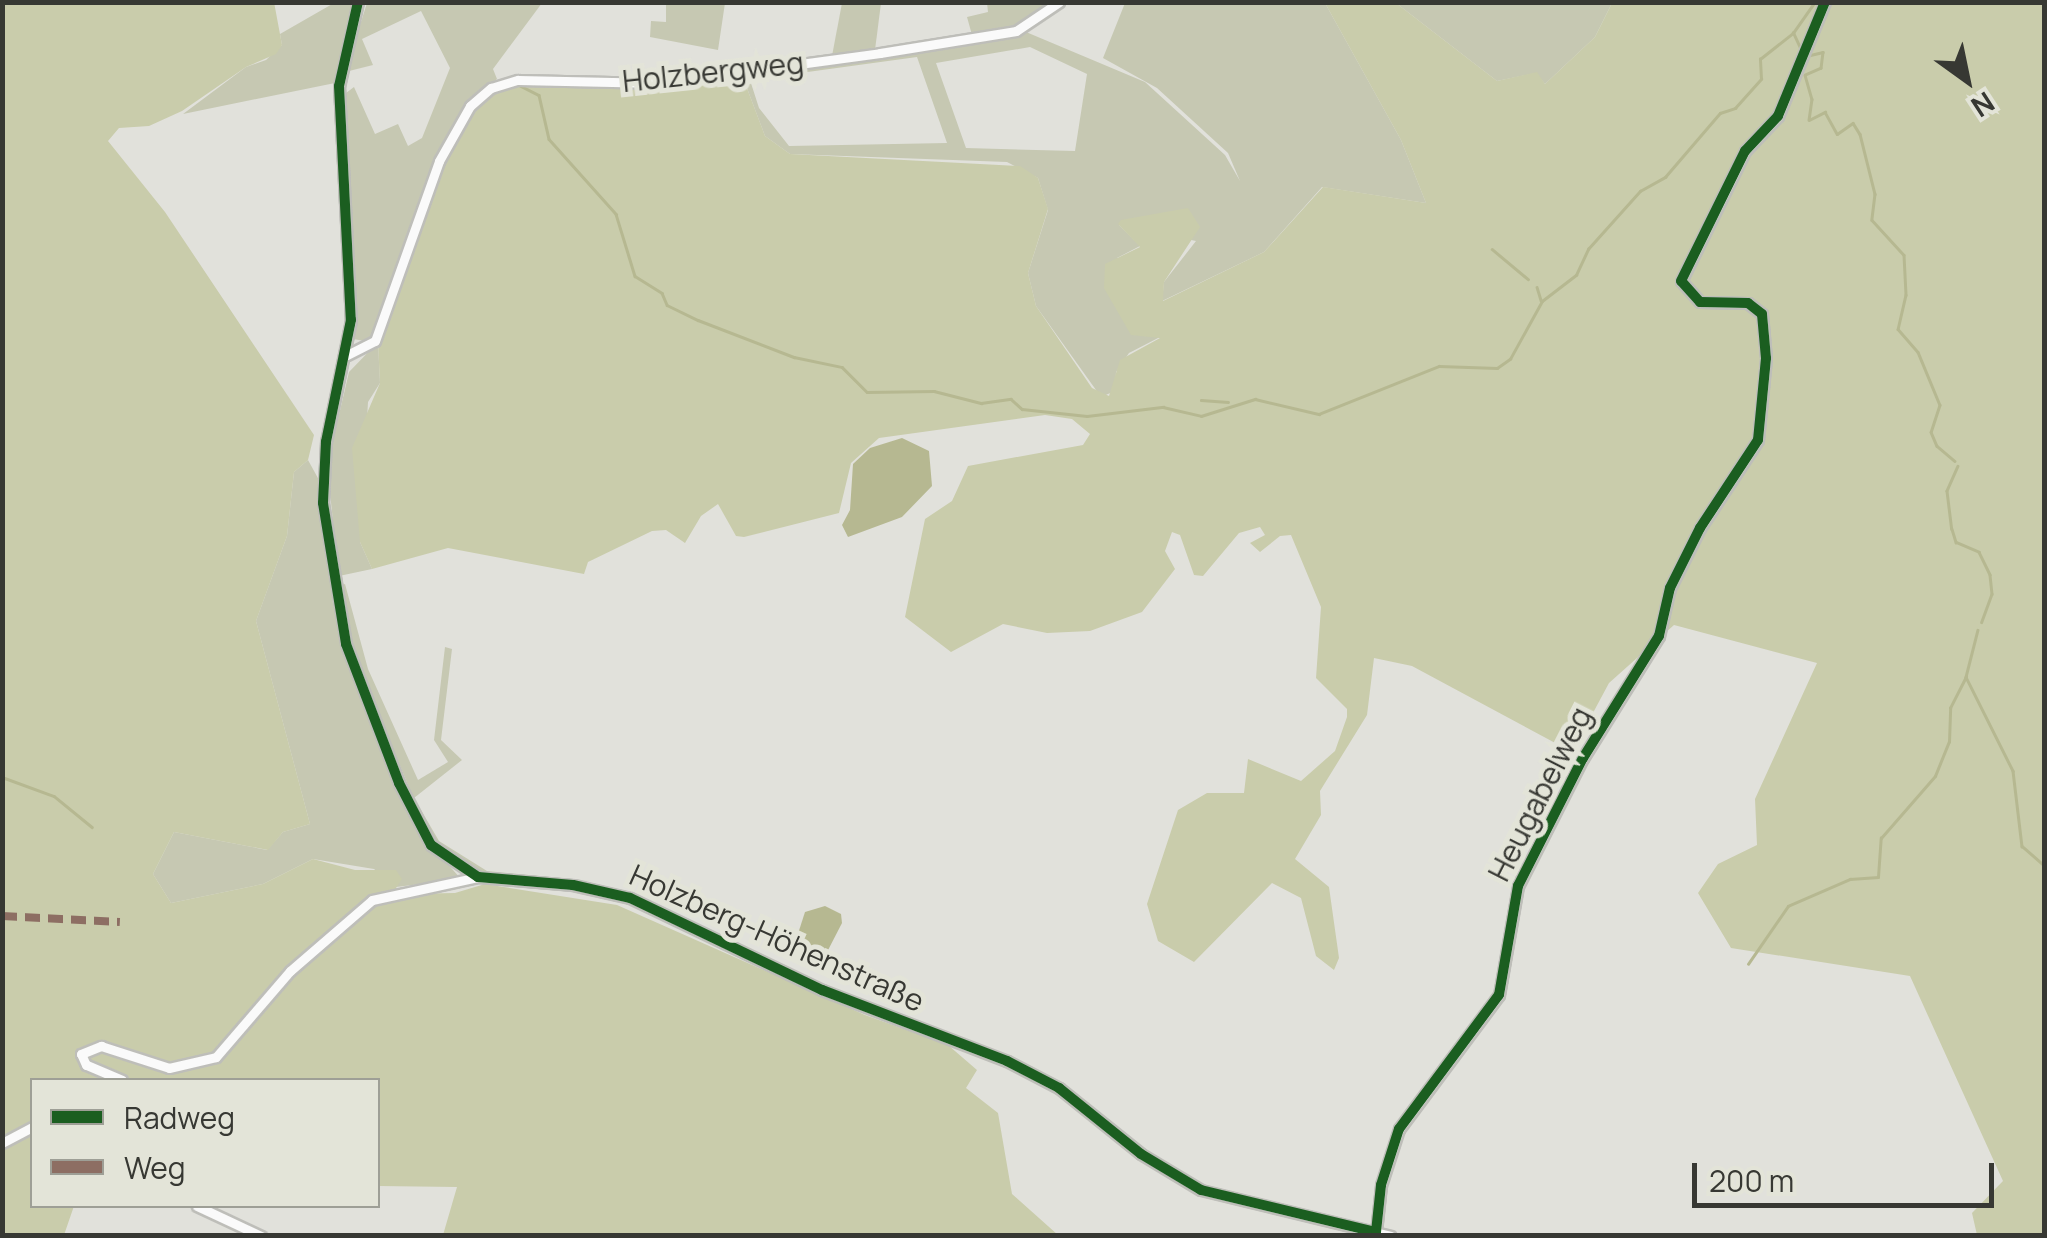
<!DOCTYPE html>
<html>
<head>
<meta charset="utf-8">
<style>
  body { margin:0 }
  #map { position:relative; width:2047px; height:1238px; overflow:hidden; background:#e1e1db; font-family:Manrope,sans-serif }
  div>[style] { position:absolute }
  .green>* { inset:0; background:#c6c8b2 }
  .forest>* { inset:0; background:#c9ccab }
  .water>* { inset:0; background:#b6b891 }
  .stream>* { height:2.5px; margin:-1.25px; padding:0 1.25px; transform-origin:1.25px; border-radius:1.25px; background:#b6b891 }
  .roads { filter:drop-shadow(2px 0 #bebeb9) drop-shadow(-2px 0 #bebeb9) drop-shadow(0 2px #bebeb9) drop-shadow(0 -2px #bebeb9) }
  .street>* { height:9px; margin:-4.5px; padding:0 4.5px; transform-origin:4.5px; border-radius:4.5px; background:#fafafa }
  .quiet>* { height:8px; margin-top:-4px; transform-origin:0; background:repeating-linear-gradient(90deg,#8d6e63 0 15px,transparent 0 23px) }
  .cycleway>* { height:10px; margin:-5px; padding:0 5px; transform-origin:5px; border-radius:5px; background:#1b5e20 }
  span { translate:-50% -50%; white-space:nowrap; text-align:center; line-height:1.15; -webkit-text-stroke:10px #e3e4d8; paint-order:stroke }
  .street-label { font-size:30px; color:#373833 }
  .frame { position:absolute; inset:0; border:5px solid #373833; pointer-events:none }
  .legend { position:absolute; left:30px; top:1078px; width:350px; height:130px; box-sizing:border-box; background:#e3e4d8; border:2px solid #9e9f96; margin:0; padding:12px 18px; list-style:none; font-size:30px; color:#373833 }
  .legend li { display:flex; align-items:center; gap:20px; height:50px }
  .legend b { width:50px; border:2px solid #9e9f96 }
  .north { position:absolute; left:1917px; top:30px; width:100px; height:100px; -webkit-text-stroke:8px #e3e4d8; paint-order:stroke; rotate:147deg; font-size:28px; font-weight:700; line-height:40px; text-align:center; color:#373833 }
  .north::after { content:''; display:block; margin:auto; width:35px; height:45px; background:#373833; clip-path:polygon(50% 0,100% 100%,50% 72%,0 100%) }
  .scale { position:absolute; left:1692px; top:1163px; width:302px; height:45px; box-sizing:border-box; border:5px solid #373833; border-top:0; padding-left:12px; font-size:30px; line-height:35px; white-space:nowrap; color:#373833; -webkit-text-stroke:8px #e3e4d8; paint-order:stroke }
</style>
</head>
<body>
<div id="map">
  <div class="green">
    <div style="clip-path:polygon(334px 3px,354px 3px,335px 83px,183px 114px,246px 67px,266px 60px,282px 45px,280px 34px)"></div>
    <div style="clip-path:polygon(367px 3px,542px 3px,493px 69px,497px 79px,467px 104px,435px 160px,372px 339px,365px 341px,353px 339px,356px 279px,342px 96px,354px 87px,375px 134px,398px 124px,408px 146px,422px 138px,450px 68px,421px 11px,362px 39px,373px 65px,345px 72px)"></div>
    <div style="clip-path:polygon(666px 3px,725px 3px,718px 50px,650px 37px,651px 21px,666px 22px)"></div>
    <div style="clip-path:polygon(842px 3px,881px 3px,875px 50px,832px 56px)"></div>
    <div style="clip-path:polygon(987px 3px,1055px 3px,1015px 28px,972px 35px,967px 17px,988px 12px)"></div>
    <div style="clip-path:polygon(evenodd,1125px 3px,1325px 3px,1401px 140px,1426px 203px,1322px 187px,1264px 252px,1162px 301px,1164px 282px,1196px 241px,1119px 225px,1140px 246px,1117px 258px,1151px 333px,1160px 337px,1129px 353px,1116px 372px,1115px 391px,1101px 397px,1036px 306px,1028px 273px,1048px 210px,1038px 178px,1007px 162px,790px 154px,765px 136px,742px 75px,1026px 32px,1145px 82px,1225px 155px,1240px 181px,1228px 153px,1157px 88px,1103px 58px,1125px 3px,1030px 47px,1087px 74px,1075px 151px,966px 148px,936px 63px,1030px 47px,1125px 3px,917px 57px,947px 143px,789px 146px,759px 108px,750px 80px,917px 57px)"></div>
    <div style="clip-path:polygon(1396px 3px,1612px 3px,1595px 37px,1545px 84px,1536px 73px,1497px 81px)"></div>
    <div style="clip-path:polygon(378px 342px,380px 383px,368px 402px,360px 542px,372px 569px,339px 576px,327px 466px,349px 372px)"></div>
    <div style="clip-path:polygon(308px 460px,319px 480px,333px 604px,357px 685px,414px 826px,461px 879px,396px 887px,374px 869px,313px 859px,263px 884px,171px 903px,153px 874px,174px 832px,267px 850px,283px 832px,310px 824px,256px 621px,287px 536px,294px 472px)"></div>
    <div style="clip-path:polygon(345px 584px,368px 669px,418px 780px,448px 762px,434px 740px,445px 647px,452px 649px,441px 740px,462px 760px,414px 798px,439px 841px,487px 871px,592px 881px,481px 873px,430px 839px,350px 643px,337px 587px)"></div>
  </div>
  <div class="forest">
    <div style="clip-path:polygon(274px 2px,282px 45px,276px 54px,246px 67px,182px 111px,149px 126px,119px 128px,108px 141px,165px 212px,314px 435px,308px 460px,294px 472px,287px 536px,256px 621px,310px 824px,283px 832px,268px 850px,174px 832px,153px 874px,171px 903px,263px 884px,313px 859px,355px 870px,396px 870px,402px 879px,396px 888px,403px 894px,455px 893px,485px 884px,617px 905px,865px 1015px,948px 1045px,977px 1070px,966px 1088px,998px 1113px,1012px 1194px,1058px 1235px,443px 1235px,457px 1187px,378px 1186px,378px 1080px,32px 1080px,32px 1206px,74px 1206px,64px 1235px,3px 1235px,2px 3px)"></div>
    <div style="clip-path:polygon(1325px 3px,1396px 3px,1497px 81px,1537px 72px,1545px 84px,1595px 37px,1612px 3px,2044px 3px,2044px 1235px,1977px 1235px,1972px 1213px,2003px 1181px,1910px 976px,1731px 948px,1698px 893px,1718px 864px,1757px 845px,1755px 799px,1817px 663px,1674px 625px,1609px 683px,1572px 752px,1412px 666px,1374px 658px,1367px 715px,1320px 791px,1321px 815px,1295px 859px,1329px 887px,1339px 958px,1334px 970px,1316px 956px,1301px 898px,1272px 883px,1194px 962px,1158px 941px,1147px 904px,1178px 810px,1207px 793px,1244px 793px,1248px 759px,1301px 781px,1335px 751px,1347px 717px,1347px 709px,1316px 678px,1321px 607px,1291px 535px,1280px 536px,1260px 552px,1250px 543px,1265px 535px,1260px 527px,1239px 533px,1203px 576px,1194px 575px,1180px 535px,1172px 532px,1165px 551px,1175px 569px,1142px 612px,1090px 631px,1047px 633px,1003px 624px,951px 652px,905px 617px,925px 519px,952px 501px,968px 466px,1083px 445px,1090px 434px,1072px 419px,1045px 415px,879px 438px,851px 463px,839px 513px,744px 537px,736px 536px,718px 504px,701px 516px,685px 543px,666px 530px,652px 531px,588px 562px,584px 574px,448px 548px,372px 569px,360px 542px,352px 448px,380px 383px,378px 342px,437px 174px,472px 108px,493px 90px,518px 83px,622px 87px,742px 75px,765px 136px,790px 154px,1020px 166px,1038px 178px,1048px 209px,1028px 273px,1036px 306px,1092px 388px,1109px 396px,1120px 360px,1160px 338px,1131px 335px,1104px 288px,1105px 264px,1140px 247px,1118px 224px,1121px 220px,1188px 208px,1200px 227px,1164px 282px,1163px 301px,1264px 252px,1323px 187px,1426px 203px,1401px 140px)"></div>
  </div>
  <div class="water">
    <div style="clip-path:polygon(902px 438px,929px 451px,932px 486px,902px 517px,848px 537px,842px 525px,850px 510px,853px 464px,870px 448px)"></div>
    <div style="clip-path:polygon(825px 906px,841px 914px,842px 923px,825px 956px,795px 943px,805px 912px)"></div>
  </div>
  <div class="stream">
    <div style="left:1801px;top:50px;width:19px;rotate:-115deg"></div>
    <div style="left:1793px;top:33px;width:38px;rotate:-55deg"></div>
    <div style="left:1806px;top:56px;width:17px;rotate:-13deg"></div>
    <div style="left:1823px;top:52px;width:16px;rotate:97deg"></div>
    <div style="left:1821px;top:68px;width:17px;rotate:156deg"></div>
    <div style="left:1805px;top:75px;width:25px;rotate:74deg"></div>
    <div style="left:1812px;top:99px;width:21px;rotate:98deg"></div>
    <div style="left:1809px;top:120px;width:18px;rotate:-27deg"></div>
    <div style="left:1825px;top:112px;width:25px;rotate:61deg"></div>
    <div style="left:1837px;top:134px;width:19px;rotate:-35deg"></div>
    <div style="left:1853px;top:123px;width:13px;rotate:58deg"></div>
    <div style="left:1860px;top:134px;width:62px;rotate:76deg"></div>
    <div style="left:1875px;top:194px;width:26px;rotate:97deg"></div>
    <div style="left:1872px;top:220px;width:47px;rotate:47.6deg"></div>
    <div style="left:1904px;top:255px;width:40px;rotate:87.1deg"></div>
    <div style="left:1906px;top:295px;width:35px;rotate:103deg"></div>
    <div style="left:1898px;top:329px;width:30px;rotate:49deg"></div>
    <div style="left:1918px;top:352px;width:57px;rotate:67.5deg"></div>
    <div style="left:1940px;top:405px;width:28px;rotate:108deg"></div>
    <div style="left:1931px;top:432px;width:15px;rotate:67deg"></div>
    <div style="left:1937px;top:446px;width:23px;rotate:40deg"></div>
    <div style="left:519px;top:85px;width:22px;rotate:27deg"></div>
    <div style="left:539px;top:95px;width:45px;rotate:77.2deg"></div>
    <div style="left:549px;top:139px;width:101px;rotate:48.2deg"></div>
    <div style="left:616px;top:214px;width:65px;rotate:73deg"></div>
    <div style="left:635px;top:276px;width:32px;rotate:32deg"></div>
    <div style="left:662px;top:293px;width:13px;rotate:67deg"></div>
    <div style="left:667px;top:305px;width:34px;rotate:26deg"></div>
    <div style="left:698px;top:320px;width:103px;rotate:21.1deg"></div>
    <div style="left:794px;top:357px;width:49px;rotate:11.8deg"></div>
    <div style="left:842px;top:367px;width:35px;rotate:45deg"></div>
    <div style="left:867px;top:392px;width:67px;rotate:-0.9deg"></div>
    <div style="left:934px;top:391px;width:49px;rotate:14.3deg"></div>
    <div style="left:981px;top:403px;width:30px;rotate:-8deg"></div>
    <div style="left:1011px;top:399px;width:15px;rotate:42deg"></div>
    <div style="left:1022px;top:409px;width:65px;rotate:6.1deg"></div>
    <div style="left:1087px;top:416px;width:77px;rotate:-6.8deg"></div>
    <div style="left:1163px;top:407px;width:39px;rotate:13deg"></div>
    <div style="left:1201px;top:416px;width:57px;rotate:-17.5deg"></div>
    <div style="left:1255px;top:399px;width:66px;rotate:13.2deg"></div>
    <div style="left:1319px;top:414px;width:129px;rotate:-21.8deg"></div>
    <div style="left:1439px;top:366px;width:58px;rotate:2deg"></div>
    <div style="left:1497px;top:368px;width:16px;rotate:-35deg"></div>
    <div style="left:1510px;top:359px;width:66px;rotate:-61.1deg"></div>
    <div style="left:1542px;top:301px;width:43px;rotate:-37.4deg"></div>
    <div style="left:1576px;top:275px;width:29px;rotate:-65deg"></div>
    <div style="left:1588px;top:249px;width:78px;rotate:-48.1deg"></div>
    <div style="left:1640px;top:191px;width:29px;rotate:-29deg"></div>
    <div style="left:1665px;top:177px;width:84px;rotate:-49.3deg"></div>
    <div style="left:1720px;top:113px;width:16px;rotate:-18deg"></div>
    <div style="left:1735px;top:108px;width:39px;rotate:-48deg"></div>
    <div style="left:1761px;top:79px;width:20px;rotate:-93deg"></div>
    <div style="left:1760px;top:59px;width:42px;rotate:-38.2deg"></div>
    <div style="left:1492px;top:249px;width:47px;rotate:39.8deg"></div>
    <div style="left:1537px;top:287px;width:14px;rotate:73deg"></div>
    <div style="left:1201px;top:400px;width:27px;rotate:4deg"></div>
    <div style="left:1958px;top:466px;width:27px;rotate:114deg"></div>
    <div style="left:1947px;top:491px;width:38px;rotate:83deg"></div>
    <div style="left:1952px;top:529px;width:14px;rotate:73deg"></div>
    <div style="left:1956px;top:542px;width:25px;rotate:23deg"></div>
    <div style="left:1979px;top:552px;width:25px;rotate:64deg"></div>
    <div style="left:1990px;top:575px;width:19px;rotate:84deg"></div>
    <div style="left:1992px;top:594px;width:30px;rotate:110deg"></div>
    <div style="left:1978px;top:630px;width:49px;rotate:104.3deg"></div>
    <div style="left:1966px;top:677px;width:105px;rotate:63.4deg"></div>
    <div style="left:2013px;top:771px;width:76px;rotate:83.2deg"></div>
    <div style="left:2022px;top:846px;width:29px;rotate:41deg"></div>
    <div style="left:2px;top:777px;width:55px;rotate:20.1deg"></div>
    <div style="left:54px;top:796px;width:49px;rotate:39.2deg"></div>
    <div style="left:1748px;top:964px;width:70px;rotate:-55.4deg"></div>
    <div style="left:1788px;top:906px;width:68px;rotate:-23.5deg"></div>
    <div style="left:1850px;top:879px;width:28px;rotate:-4deg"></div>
    <div style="left:1878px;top:877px;width:39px;rotate:-86deg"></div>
    <div style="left:1881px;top:838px;width:82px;rotate:-48.9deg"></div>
    <div style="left:1935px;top:776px;width:37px;rotate:-68deg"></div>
    <div style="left:1949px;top:742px;width:34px;rotate:-88deg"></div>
    <div style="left:1950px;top:708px;width:35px;rotate:-63deg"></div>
  </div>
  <div class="roads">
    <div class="street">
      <div style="left:358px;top:2px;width:86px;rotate:102.7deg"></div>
      <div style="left:339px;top:86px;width:234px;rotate:87.1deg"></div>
      <div style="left:351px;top:320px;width:125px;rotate:101.6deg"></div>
      <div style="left:326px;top:442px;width:61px;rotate:92.8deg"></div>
      <div style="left:323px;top:503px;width:143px;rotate:80.7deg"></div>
      <div style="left:346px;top:644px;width:149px;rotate:69.1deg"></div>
      <div style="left:399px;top:783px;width:70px;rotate:62.7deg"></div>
      <div style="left:431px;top:845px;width:57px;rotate:34.2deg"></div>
      <div style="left:478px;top:877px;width:95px;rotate:4.8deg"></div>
      <div style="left:573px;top:885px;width:58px;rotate:12.8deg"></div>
      <div style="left:630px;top:898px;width:213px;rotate:25.6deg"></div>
      <div style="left:822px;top:990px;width:198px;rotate:21deg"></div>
      <div style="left:1007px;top:1061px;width:59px;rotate:27.4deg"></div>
      <div style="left:1059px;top:1088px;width:105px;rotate:38.8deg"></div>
      <div style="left:1141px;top:1154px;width:70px;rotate:31deg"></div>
      <div style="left:1201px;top:1190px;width:195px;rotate:13.6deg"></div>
      <div style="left:347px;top:355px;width:31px;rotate:-27deg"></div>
      <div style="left:375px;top:341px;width:191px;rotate:-70.4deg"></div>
      <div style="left:439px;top:161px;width:63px;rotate:-60.6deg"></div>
      <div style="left:470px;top:106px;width:28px;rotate:-41deg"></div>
      <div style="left:491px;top:88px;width:28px;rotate:-17deg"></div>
      <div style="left:518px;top:80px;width:141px;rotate:1.2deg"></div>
      <div style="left:659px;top:83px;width:223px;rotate:-7.7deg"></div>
      <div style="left:880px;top:53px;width:138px;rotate:-9.2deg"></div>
      <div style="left:1016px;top:31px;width:52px;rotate:-34deg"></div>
      <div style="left:122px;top:1080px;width:39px;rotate:-157deg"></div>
      <div style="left:86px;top:1065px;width:12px;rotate:-114deg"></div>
      <div style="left:81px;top:1054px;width:22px;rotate:-22deg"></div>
      <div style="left:101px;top:1046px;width:71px;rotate:17.9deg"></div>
      <div style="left:169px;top:1068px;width:48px;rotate:-13.2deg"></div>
      <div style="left:216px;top:1057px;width:113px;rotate:-49.3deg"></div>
      <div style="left:290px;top:971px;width:108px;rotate:-40.9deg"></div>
      <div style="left:372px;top:900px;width:108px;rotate:-12.2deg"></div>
      <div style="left:2px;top:1143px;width:34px;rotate:-28deg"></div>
      <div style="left:197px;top:1206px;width:71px;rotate:25.1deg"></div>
      <div style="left:1376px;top:1232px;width:47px;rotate:-83.9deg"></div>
      <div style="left:1381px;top:1185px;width:59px;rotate:-72.2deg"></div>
      <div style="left:1399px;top:1129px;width:167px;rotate:-53.3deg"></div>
      <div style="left:1499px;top:995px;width:111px;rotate:-80.1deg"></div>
      <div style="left:1518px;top:886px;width:144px;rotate:-63.1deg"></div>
      <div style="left:1583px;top:758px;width:144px;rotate:-58.1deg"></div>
      <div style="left:1659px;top:636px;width:49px;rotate:-77.1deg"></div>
      <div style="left:1670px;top:588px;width:67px;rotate:-63.4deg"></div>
      <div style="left:1700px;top:528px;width:105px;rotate:-56.6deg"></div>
      <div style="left:1758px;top:440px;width:82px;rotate:-84.4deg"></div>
      <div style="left:1766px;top:358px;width:44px;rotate:-95.2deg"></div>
      <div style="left:1762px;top:314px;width:18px;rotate:-142deg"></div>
      <div style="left:1748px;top:303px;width:48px;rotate:-178.8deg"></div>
      <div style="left:1700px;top:302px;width:28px;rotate:-132deg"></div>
      <div style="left:1681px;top:281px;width:145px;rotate:-63.8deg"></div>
      <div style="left:1745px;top:151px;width:48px;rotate:-46.7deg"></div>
      <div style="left:1778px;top:116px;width:123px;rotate:-67.6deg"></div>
    </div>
  </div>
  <div class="quiet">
    <div style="left:2px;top:916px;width:118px;rotate:2.9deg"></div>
  </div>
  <div class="cycleway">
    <div style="left:358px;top:2px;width:86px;rotate:102.7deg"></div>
    <div style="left:339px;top:86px;width:234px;rotate:87.1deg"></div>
    <div style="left:351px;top:320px;width:125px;rotate:101.6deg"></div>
    <div style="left:326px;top:442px;width:61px;rotate:92.8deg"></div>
    <div style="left:323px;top:503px;width:143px;rotate:80.7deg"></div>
    <div style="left:346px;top:644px;width:149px;rotate:69.1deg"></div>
    <div style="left:399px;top:783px;width:70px;rotate:62.7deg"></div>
    <div style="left:431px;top:845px;width:57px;rotate:34.2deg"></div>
    <div style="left:478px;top:877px;width:95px;rotate:4.8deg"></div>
    <div style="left:573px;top:885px;width:58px;rotate:12.8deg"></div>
    <div style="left:630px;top:898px;width:213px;rotate:25.6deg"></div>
    <div style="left:822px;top:990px;width:198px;rotate:21deg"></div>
    <div style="left:1007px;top:1061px;width:59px;rotate:27.4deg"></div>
    <div style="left:1059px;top:1088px;width:105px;rotate:38.8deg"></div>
    <div style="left:1141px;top:1154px;width:70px;rotate:31deg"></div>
    <div style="left:1201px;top:1190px;width:180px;rotate:13.5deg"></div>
    <div style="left:1376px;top:1232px;width:47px;rotate:-83.9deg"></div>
    <div style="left:1381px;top:1185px;width:59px;rotate:-72.2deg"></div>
    <div style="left:1399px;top:1129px;width:167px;rotate:-53.3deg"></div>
    <div style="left:1499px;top:995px;width:111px;rotate:-80.1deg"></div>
    <div style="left:1518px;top:886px;width:144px;rotate:-63.1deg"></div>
    <div style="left:1583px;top:758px;width:144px;rotate:-58.1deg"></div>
    <div style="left:1659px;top:636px;width:49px;rotate:-77.1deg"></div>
    <div style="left:1670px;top:588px;width:67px;rotate:-63.4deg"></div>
    <div style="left:1700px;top:528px;width:105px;rotate:-56.6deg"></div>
    <div style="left:1758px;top:440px;width:82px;rotate:-84.4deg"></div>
    <div style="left:1766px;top:358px;width:44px;rotate:-95.2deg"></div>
    <div style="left:1762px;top:314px;width:18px;rotate:-142deg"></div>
    <div style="left:1748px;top:303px;width:48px;rotate:-178.8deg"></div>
    <div style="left:1700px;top:302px;width:28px;rotate:-132deg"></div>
    <div style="left:1681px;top:281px;width:145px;rotate:-63.8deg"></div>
    <div style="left:1745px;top:151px;width:48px;rotate:-46.7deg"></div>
    <div style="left:1778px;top:116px;width:123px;rotate:-67.6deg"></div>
  </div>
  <div class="street-label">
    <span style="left:713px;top:72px;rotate:-6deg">Holzbergweg</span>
    <span style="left:1540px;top:794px;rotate:-63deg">Heugabelweg</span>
    <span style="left:777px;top:938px;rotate:24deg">Holzberg-Höhenstraße</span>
  </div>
  <div class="frame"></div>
  <ul class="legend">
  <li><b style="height:12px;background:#1b5e20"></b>Radweg</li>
  <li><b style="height:12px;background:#8d6e63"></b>Weg</li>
  </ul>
  <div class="north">N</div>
  <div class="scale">200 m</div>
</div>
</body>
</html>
